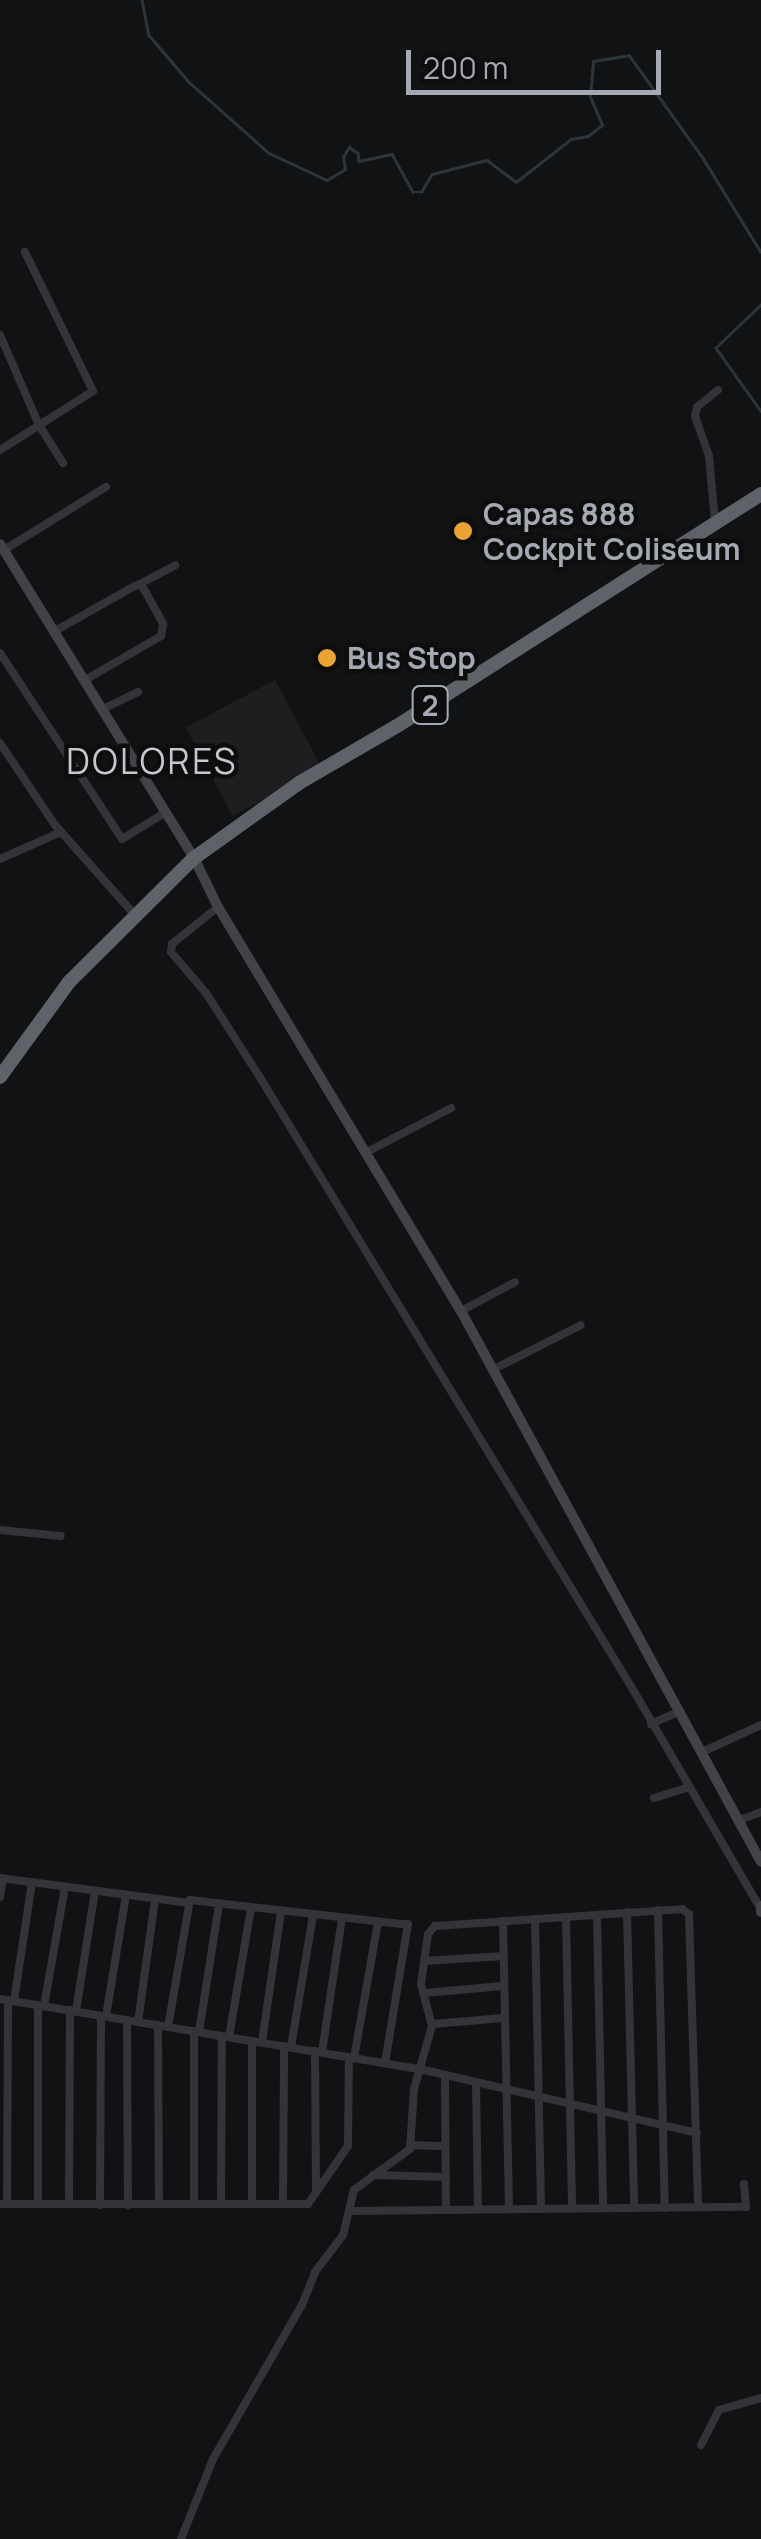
<!DOCTYPE html>
<html>
<head>
<meta charset="utf-8">
<style>
  body { margin:0 }
  #map { position:relative; width:761px; height:2539px; overflow:hidden; background:#111213; font-family:Manrope,sans-serif }
  div>[style] { position:absolute }
  .built>* { inset:0; background:#1e1e20; transform-origin:0 0 }
  .stream>* { height:2.5px; margin:-1.25px; padding:0 1.25px; transform-origin:1.25px; border-radius:1.25px; background:#2c353b }
  .street>* { height:8px; margin:-4px; padding:0 4px; transform-origin:4px; border-radius:4px; background:#333438 }
  .secondary>* { height:10px; margin:-5px; padding:0 5px; transform-origin:5px; border-radius:5px; background:#414348 }
  .highway>* { height:14px; margin:-7px; padding:0 7px; transform-origin:7px; border-radius:7px; background:#5f6268 }
  .dots>* { width:28px; height:28px; translate:-50% -50%; box-sizing:border-box; border:5px solid #0d0d0e; border-radius:50% }
  span { translate:-50% -50%; white-space:nowrap; text-align:center; line-height:1.15; -webkit-text-stroke:9px #0d0d0e; paint-order:stroke }
  .shield-label span { padding:2px 8px; background:#0d0d0e; border:2px solid; border-radius:8px; -webkit-text-stroke-width:0 }
  .shield-label { font-size:28px; color:#a4a9b3; font-weight:700 }
  .poi-label { font-size:30px; color:#a4a9b3; font-weight:700 }
  .left { translate:0 -50%; text-align:left }
  .quarter-label { font-size:35px; color:#c4c8cf; letter-spacing:2.5px }
  .scale { position:absolute; left:406px; top:50px; width:255px; height:45px; box-sizing:border-box; border:5px solid #a4a9b3; border-top:0; padding-left:12px; font-size:30px; line-height:35px; white-space:nowrap; color:#a4a9b3; -webkit-text-stroke:8px #0d0d0e; paint-order:stroke }
</style>
</head>
<body>
<div id="map">
  <div class="built">
    <div style="left:275px;top:680px;width:100px;height:101px;rotate:62deg"></div>
  </div>
  <div class="stream">
    <div style="left:142px;top:0;width:36px;rotate:79deg"></div>
    <div style="left:149px;top:35px;width:62px;rotate:49.6deg"></div>
    <div style="left:189px;top:82px;width:107px;rotate:41.6deg"></div>
    <div style="left:269px;top:153px;width:64px;rotate:25deg"></div>
    <div style="left:327px;top:180px;width:21px;rotate:-31deg"></div>
    <div style="left:345px;top:169px;width:12px;rotate:-99deg"></div>
    <div style="left:343px;top:157px;width:12px;rotate:-59deg"></div>
    <div style="left:349px;top:147px;width:11px;rotate:34deg"></div>
    <div style="left:358px;top:153px;width:8px;rotate:83deg"></div>
    <div style="left:359px;top:161px;width:34px;rotate:-12deg"></div>
    <div style="left:392px;top:154px;width:43px;rotate:61.1deg"></div>
    <div style="left:413px;top:192px;width:8px"></div>
    <div style="left:421px;top:192px;width:21px;rotate:-59deg"></div>
    <div style="left:432px;top:174px;width:57px;rotate:-14.3deg"></div>
    <div style="left:487px;top:160px;width:36px;rotate:37deg"></div>
    <div style="left:516px;top:182px;width:70px;rotate:-38deg"></div>
    <div style="left:571px;top:139px;width:17px;rotate:-10deg"></div>
    <div style="left:588px;top:136px;width:18px;rotate:-38deg"></div>
    <div style="left:602px;top:125px;width:30px;rotate:-113deg"></div>
    <div style="left:590px;top:97px;width:36px;rotate:-85deg"></div>
    <div style="left:593px;top:61px;width:36px;rotate:-9deg"></div>
    <div style="left:629px;top:55px;width:127px;rotate:54.3deg"></div>
    <div style="left:703px;top:158px;width:110px;rotate:58.3deg"></div>
    <div style="left:761px;top:305px;width:62px;rotate:136.3deg"></div>
    <div style="left:716px;top:348px;width:77px;rotate:54.5deg"></div>
  </div>
  <div class="street">
    <div style="left:0;top:335px;width:98px;rotate:66.6deg"></div>
    <div style="left:39px;top:425px;width:45px;rotate:57.7deg"></div>
    <div style="left:0;top:450px;width:110px;rotate:-32.4deg"></div>
    <div style="left:93px;top:391px;width:155px;rotate:-116.1deg"></div>
    <div style="left:715px;top:523px;width:67px;rotate:-95.1deg"></div>
    <div style="left:709px;top:456px;width:42px;rotate:-109.3deg"></div>
    <div style="left:695px;top:416px;width:9px;rotate:-77deg"></div>
    <div style="left:697px;top:407px;width:27px;rotate:-39deg"></div>
    <div style="left:4px;top:550px;width:120px;rotate:-31.7deg"></div>
    <div style="left:140px;top:584px;width:40px;rotate:-28deg"></div>
    <div style="left:55px;top:631px;width:90px;rotate:-29.4deg"></div>
    <div style="left:133px;top:587px;width:8px;rotate:-23deg"></div>
    <div style="left:140px;top:584px;width:9px;rotate:54deg"></div>
    <div style="left:145px;top:591px;width:38px;rotate:61deg"></div>
    <div style="left:163px;top:624px;width:12px;rotate:99deg"></div>
    <div style="left:161px;top:636px;width:88px;rotate:149.9deg"></div>
    <div style="left:0;top:653px;width:222px;rotate:56.7deg"></div>
    <div style="left:122px;top:839px;width:52px;rotate:-31.5deg"></div>
    <div style="left:103px;top:709px;width:39px;rotate:-26deg"></div>
    <div style="left:0;top:743px;width:99px;rotate:56.1deg"></div>
    <div style="left:55px;top:825px;width:119px;rotate:48.4deg"></div>
    <div style="left:0;top:859px;width:67px;rotate:-23.9deg"></div>
    <div style="left:218px;top:907px;width:59px;rotate:141.2deg"></div>
    <div style="left:172px;top:944px;width:8px;rotate:97deg"></div>
    <div style="left:171px;top:952px;width:54px;rotate:49.5deg"></div>
    <div style="left:206px;top:993px;width:102px;rotate:57.4deg"></div>
    <div style="left:261px;top:1079px;width:719px;rotate:58.65deg"></div>
    <div style="left:635px;top:1693px;width:249px;rotate:59.8deg"></div>
    <div style="left:367px;top:1152px;width:95px;rotate:-27.6deg"></div>
    <div style="left:461px;top:1311px;width:61px;rotate:-28.2deg"></div>
    <div style="left:494px;top:1369px;width:97px;rotate:-26.8deg"></div>
    <div style="left:0;top:1530px;width:61px;rotate:5.6deg"></div>
    <div style="left:651px;top:1724px;width:32px;rotate:-24deg"></div>
    <div style="left:702px;top:1752px;width:65px;rotate:-24.6deg"></div>
    <div style="left:654px;top:1798px;width:37px;rotate:-17deg"></div>
    <div style="left:740px;top:1820px;width:22px;rotate:-21deg"></div>
    <div style="left:0;top:1878px;width:191px;rotate:7.5deg"></div>
    <div style="left:0;top:1897px;width:19px;rotate:-81deg"></div>
    <div style="left:658px;top:1910px;width:298px;rotate:88.7deg"></div>
    <div style="left:627px;top:1912px;width:296px;rotate:88.6deg"></div>
    <div style="left:597px;top:1915px;width:293px;rotate:88.8deg"></div>
    <div style="left:566px;top:1917px;width:291px;rotate:88.8deg"></div>
    <div style="left:535px;top:1919px;width:290px;rotate:88.8deg"></div>
    <div style="left:503px;top:1921px;width:288px;rotate:88.8deg"></div>
    <div style="left:424px;top:1961px;width:80px;rotate:-3.6deg"></div>
    <div style="left:423px;top:1993px;width:81px;rotate:-4.9deg"></div>
    <div style="left:0;top:1999px;width:426px;rotate:9.5deg"></div>
    <div style="left:420px;top:2069px;width:284px;rotate:13deg"></div>
    <div style="left:14px;top:2001px;width:120px;rotate:-81.4deg"></div>
    <div style="left:38px;top:2005px;width:199px;rotate:90deg"></div>
    <div style="left:44px;top:2006px;width:121px;rotate:-80deg"></div>
    <div style="left:76px;top:2011px;width:121px;rotate:-81deg"></div>
    <div style="left:106px;top:2016px;width:123px;rotate:-80.6deg"></div>
    <div style="left:127px;top:2020px;width:185px;rotate:89.7deg"></div>
    <div style="left:138px;top:2022px;width:124px;rotate:-82.1deg"></div>
    <div style="left:432px;top:2024px;width:72px;rotate:-4.8deg"></div>
    <div style="left:158px;top:2025px;width:179px;rotate:89.7deg"></div>
    <div style="left:168px;top:2027px;width:129px;rotate:-80.2deg"></div>
    <div style="left:190px;top:1900px;width:219px;rotate:6.5deg"></div>
    <div style="left:199px;top:2032px;width:130px;rotate:-81.1deg"></div>
    <div style="left:229px;top:2037px;width:131px;rotate:-80.3deg"></div>
    <div style="left:262px;top:2042px;width:131px;rotate:-81.7deg"></div>
    <div style="left:291px;top:2047px;width:133px;rotate:-80.5deg"></div>
    <div style="left:315px;top:2051px;width:141px;rotate:89.6deg"></div>
    <div style="left:322px;top:2052px;width:135px;rotate:-81.5deg"></div>
    <div style="left:354px;top:2058px;width:138px;rotate:-80deg"></div>
    <div style="left:385px;top:2063px;width:141px;rotate:-80.6deg"></div>
    <div style="left:445px;top:2075px;width:135px;rotate:89.6deg"></div>
    <div style="left:476px;top:2082px;width:127px;rotate:89.1deg"></div>
    <div style="left:410px;top:2145px;width:35px;rotate:2deg"></div>
    <div style="left:373px;top:2175px;width:73px;rotate:1.6deg"></div>
    <div style="left:0;top:2204px;width:194px"></div>
    <div style="left:194px;top:2204px;width:173px;rotate:-90deg"></div>
    <div style="left:7px;top:2204px;width:204px;rotate:-89.7deg"></div>
    <div style="left:69px;top:2204px;width:194px;rotate:-89.7deg"></div>
    <div style="left:194px;top:2204px;width:114px"></div>
    <div style="left:308px;top:2204px;width:70px;rotate:-55.4deg"></div>
    <div style="left:348px;top:2146px;width:89px;rotate:-89.4deg"></div>
    <div style="left:221px;top:2204px;width:168px;rotate:-89.7deg"></div>
    <div style="left:252px;top:2204px;width:163px;rotate:-90deg"></div>
    <div style="left:283px;top:2204px;width:158px;rotate:-89.6deg"></div>
    <div style="left:100px;top:2205px;width:189px;rotate:-89.7deg"></div>
    <div style="left:349px;top:2211px;width:397px;rotate:-0.6deg"></div>
    <div style="left:746px;top:2207px;width:23px;rotate:-95deg"></div>
    <div style="left:701px;top:2445px;width:39px;rotate:-63deg"></div>
    <div style="left:719px;top:2410px;width:44px;rotate:-15.9deg"></div>
    <div style="left:181px;top:2539px;width:86px;rotate:-68.2deg"></div>
    <div style="left:213px;top:2459px;width:178px;rotate:-60deg"></div>
    <div style="left:302px;top:2305px;width:35px;rotate:-68deg"></div>
    <div style="left:315px;top:2272px;width:46px;rotate:-52.9deg"></div>
    <div style="left:343px;top:2235px;width:46px;rotate:-76.3deg"></div>
    <div style="left:354px;top:2190px;width:69px;rotate:-36.2deg"></div>
    <div style="left:410px;top:2149px;width:60px;rotate:-86.2deg"></div>
    <div style="left:414px;top:2089px;width:66px;rotate:-74.1deg"></div>
    <div style="left:432px;top:2026px;width:43px;rotate:-104.7deg"></div>
    <div style="left:421px;top:1984px;width:50px;rotate:-82deg"></div>
    <div style="left:428px;top:1934px;width:11px;rotate:-49deg"></div>
    <div style="left:435px;top:1926px;width:248px;rotate:-3.9deg"></div>
    <div style="left:682px;top:1909px;width:9px;rotate:36deg"></div>
    <div style="left:689px;top:1914px;width:293px;rotate:88.2deg"></div>
  </div>
  <div class="secondary">
    <div style="left:0;top:544px;width:369px;rotate:58.3deg"></div>
    <div style="left:194px;top:858px;width:55px;rotate:63.9deg"></div>
    <div style="left:218px;top:907px;width:471px;rotate:59deg"></div>
    <div style="left:461px;top:1311px;width:627px;rotate:61.43deg"></div>
    <div style="left:761px;top:1906px;width:6px;rotate:90deg"></div>
  </div>
  <div class="highway">
    <div style="left:0;top:1077px;width:117px;rotate:-54deg"></div>
    <div style="left:69px;top:982px;width:176px;rotate:-44.8deg"></div>
    <div style="left:194px;top:858px;width:129px;rotate:-35.5deg"></div>
    <div style="left:299px;top:783px;width:113px;rotate:-30.2deg"></div>
    <div style="left:397px;top:726px;width:432px;rotate:-32.5deg"></div>
  </div>
  <div class="dots">
    <div style="left:463px;top:531px;background:#e8a334"></div>
    <div style="left:327px;top:658px;background:#e8a334"></div>
  </div>
  <div class="shield-label">
    <span style="left:430px;top:705px">2</span>
  </div>
  <div class="poi-label">
    <span class="left" style="left:483px;top:531px">Capas 888<br>Cockpit Coliseum</span>
    <span class="left" style="left:347px;top:658px">Bus Stop</span>
  </div>
  <div class="quarter-label">
    <span style="left:152px;top:761px">DOLORES</span>
  </div>
  <div class="scale">200 m</div>
</div>
</body>
</html>
